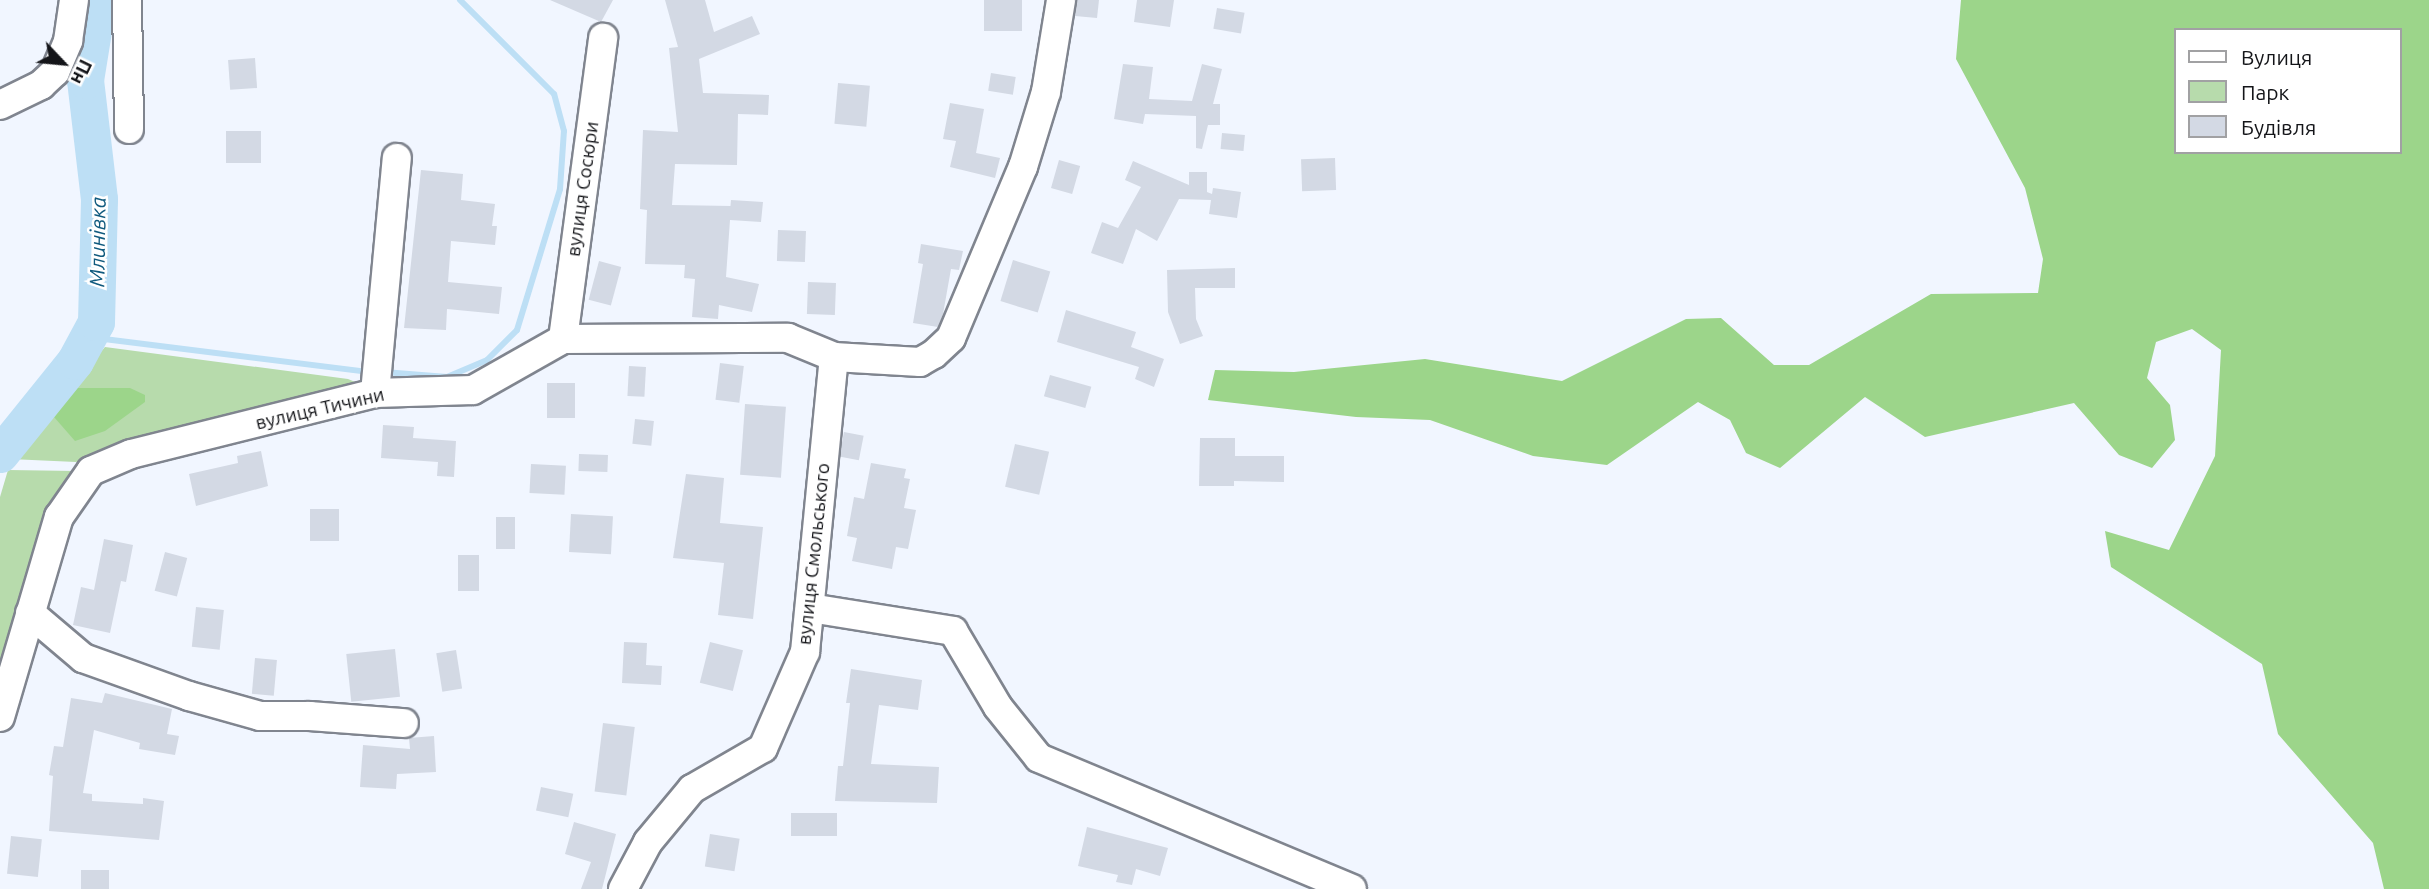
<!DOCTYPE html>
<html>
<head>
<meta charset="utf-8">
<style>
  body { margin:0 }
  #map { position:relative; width:2429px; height:889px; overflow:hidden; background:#f1f6ff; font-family:Ubuntu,sans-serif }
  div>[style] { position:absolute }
  .green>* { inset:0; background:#b7dbac }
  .forest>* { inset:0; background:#9cd58a }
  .stream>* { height:6px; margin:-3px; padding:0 3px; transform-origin:3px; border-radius:3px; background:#bddff5 }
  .river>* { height:37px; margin:-18.5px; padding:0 18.5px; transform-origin:18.5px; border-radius:18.5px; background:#bddff5 }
  .building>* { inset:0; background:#d3d9e4; transform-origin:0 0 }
  .roads { filter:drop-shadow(2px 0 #80858f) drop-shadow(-2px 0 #80858f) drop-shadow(0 2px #80858f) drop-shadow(0 -2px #80858f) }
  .minor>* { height:28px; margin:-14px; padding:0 14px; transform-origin:14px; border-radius:14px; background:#fff }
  span { translate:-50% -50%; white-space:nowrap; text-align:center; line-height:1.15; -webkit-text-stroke:5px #fff; paint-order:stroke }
  .street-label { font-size:19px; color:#141519 }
  .water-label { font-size:21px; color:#105a7e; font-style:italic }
  .legend { position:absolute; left:2174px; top:28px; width:228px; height:126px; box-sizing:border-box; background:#fff; border:2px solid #a1a1a3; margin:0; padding:9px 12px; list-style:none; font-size:21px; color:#141519 }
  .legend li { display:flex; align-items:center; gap:14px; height:35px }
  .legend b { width:35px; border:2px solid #a1a1a3 }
  .north { position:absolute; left:28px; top:28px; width:70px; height:70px; -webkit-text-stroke:5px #fff; paint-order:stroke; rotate:116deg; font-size:19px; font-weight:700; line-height:28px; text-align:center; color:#141519 }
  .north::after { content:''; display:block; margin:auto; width:24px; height:32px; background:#141519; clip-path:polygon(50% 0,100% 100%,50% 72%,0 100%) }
</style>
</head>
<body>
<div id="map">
  <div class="green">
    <div style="clip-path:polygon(105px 347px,348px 379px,360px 384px,76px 462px,10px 459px)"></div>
    <div style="clip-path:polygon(8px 470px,76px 471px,0 679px,0 497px)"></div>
  </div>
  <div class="forest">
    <div style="clip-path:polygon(evenodd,1961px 0,2429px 0,2429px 889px,2384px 889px,2373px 843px,2278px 734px,2262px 664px,2111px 567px,2105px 531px,2169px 550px,2215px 456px,2221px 350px,2192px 329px,2156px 342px,2147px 378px,2170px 405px,2175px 440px,2152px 468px,2119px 455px,2074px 403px,1925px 437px,1865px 397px,1780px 468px,1746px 453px,1730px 420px,1698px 402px,1607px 465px,1533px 456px,1430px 420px,1356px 417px,1208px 400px,1215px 370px,1294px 372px,1425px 359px,1562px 381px,1686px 319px,1721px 318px,1774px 365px,1809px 365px,1931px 294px,2038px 293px,2043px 259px,2025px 188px,1956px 59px,1961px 0,2175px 30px,2399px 30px,2399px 152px,2175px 152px,2175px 30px)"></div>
    <div style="clip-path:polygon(65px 388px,130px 388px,145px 395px,145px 402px,105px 431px,75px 441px,54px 417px,53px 400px)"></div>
  </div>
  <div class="stream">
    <div style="left:88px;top:337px;width:284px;rotate:7.1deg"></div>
    <div style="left:384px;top:372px;width:63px;rotate:4.5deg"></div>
    <div style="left:447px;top:377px;width:43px;rotate:-23deg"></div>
    <div style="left:487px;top:360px;width:42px;rotate:-45deg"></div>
    <div style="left:517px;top:330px;width:147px;rotate:-73deg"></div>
    <div style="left:560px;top:189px;width:58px;rotate:-86.1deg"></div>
    <div style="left:564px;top:131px;width:38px;rotate:-105deg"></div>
    <div style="left:554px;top:94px;width:133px;rotate:-135deg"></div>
  </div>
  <div class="river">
    <div style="left:0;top:454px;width:119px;rotate:-51.1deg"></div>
    <div style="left:75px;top:361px;width:44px;rotate:-61.7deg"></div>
    <div style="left:96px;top:322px;width:123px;rotate:-88.6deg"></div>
    <div style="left:99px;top:199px;width:120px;rotate:-96.7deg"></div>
    <div style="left:85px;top:80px;width:81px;rotate:-80.8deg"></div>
  </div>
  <div class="building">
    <div style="clip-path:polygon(550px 0,613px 0,601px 22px)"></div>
    <div style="clip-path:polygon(665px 0,705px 0,714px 32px,752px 16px,760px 34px,699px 59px,703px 93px,769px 95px,768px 115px,738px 114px,737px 165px,675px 164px,672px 205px,731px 206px,730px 211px,731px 200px,763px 202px,761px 222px,730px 220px,726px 277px,759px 284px,752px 312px,719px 305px,718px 319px,692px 317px,695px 279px,684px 278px,685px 265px,645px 264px,647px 210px,640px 209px,643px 130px,678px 132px,669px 48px,678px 47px)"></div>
    <div style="left:984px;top:0;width:38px;height:31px"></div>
    <div style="clip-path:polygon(1077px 0,1099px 0,1097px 18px,1075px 16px)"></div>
    <div style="clip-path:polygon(1137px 0,1174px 0,1170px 27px,1134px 22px)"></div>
    <div style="left:1217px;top:8px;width:28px;height:21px;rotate:10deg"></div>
    <div style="left:255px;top:58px;width:30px;height:27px;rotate:86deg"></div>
    <div style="clip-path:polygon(1123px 64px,1153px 67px,1149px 99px,1192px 101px,1202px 64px,1222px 69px,1213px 104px,1220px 104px,1220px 125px,1208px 125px,1202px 149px,1196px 148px,1196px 116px,1145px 114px,1143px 124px,1114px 119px)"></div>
    <div style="left:991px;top:73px;width:25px;height:18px;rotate:9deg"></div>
    <div style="left:838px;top:83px;width:32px;height:41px;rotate:5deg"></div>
    <div style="clip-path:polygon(950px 103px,984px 109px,976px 153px,1000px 158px,995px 178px,950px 167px,956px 141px,943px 139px)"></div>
    <div style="left:261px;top:131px;width:32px;height:35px;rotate:90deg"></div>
    <div style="left:1222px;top:133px;width:23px;height:16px;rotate:5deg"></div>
    <div style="left:1335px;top:158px;width:32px;height:34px;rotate:88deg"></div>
    <div style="left:1059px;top:160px;width:22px;height:29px;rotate:16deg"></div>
    <div style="clip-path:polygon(1133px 161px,1189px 185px,1189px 172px,1207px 172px,1207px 192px,1212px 194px,1213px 188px,1241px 192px,1237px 218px,1209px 214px,1211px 200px,1179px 199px,1157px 241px,1136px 229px,1123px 264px,1091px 253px,1102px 222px,1118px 228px,1141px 187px,1125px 180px)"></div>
    <div style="clip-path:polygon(421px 170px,463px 174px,461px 200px,495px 204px,492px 226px,497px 226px,495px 245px,451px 241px,448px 282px,502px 287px,499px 314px,447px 309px,446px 330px,404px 328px)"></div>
    <div style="left:778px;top:230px;width:28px;height:31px;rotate:2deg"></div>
    <div style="clip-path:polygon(921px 244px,963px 251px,959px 270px,951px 269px,943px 314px,938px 327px,913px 323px,923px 264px,918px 263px)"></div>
    <div style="left:1013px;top:260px;width:39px;height:43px;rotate:17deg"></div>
    <div style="left:599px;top:261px;width:23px;height:40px;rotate:15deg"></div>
    <div style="clip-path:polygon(1235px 268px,1235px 288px,1195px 288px,1196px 319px,1203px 336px,1180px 344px,1168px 312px,1167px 270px)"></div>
    <div style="left:808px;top:282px;width:28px;height:32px;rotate:2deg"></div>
    <div style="clip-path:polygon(1066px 310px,1136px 332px,1131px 347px,1164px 359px,1154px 387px,1135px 379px,1139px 367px,1057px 342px)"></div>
    <div style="left:720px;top:363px;width:24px;height:37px;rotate:7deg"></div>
    <div style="left:629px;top:366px;width:17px;height:30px;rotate:3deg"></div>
    <div style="left:1050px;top:375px;width:43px;height:22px;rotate:16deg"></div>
    <div style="left:547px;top:383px;width:28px;height:35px"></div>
    <div style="left:745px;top:404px;width:41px;height:71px;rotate:4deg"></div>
    <div style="left:635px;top:419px;width:19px;height:25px;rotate:6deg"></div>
    <div style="clip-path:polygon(383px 425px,414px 427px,413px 438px,456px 441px,454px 477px,437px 476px,438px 462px,381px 458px)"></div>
    <div style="left:844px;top:432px;width:20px;height:25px;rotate:11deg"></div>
    <div style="clip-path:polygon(1200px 438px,1235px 438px,1235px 456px,1284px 456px,1284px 482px,1234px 481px,1234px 486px,1199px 486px)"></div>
    <div style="left:1015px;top:444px;width:35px;height:44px;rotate:13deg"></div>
    <div style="clip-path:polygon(261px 451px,268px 486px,196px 506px,189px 474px,238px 463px,237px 456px)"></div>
    <div style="left:579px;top:454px;width:29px;height:17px;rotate:2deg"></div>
    <div style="clip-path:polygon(871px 463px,906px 469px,904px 478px,910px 479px,904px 508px,916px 510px,908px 549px,896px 547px,892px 569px,852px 561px,857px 538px,847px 536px,854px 497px,864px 499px)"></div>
    <div style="left:531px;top:464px;width:35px;height:29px;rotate:3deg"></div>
    <div style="clip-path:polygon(686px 474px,724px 478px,720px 523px,763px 527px,753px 619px,718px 615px,724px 563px,673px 558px)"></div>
    <div style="left:310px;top:509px;width:29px;height:32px"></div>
    <div style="left:571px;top:514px;width:42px;height:38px;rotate:3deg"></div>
    <div style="left:496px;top:517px;width:19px;height:32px"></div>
    <div style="clip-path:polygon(104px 539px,133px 545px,126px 582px,121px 581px,110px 633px,73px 625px,81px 587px,94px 590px)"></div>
    <div style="left:165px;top:552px;width:23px;height:40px;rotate:15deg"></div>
    <div style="left:458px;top:555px;width:21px;height:36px"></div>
    <div style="left:196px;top:607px;width:28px;height:40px;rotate:6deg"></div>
    <div style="clip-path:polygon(624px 642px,647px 643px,646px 665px,662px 666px,661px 685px,622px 683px)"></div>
    <div style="left:710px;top:642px;width:34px;height:42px;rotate:14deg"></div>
    <div style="left:395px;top:649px;width:48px;height:49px;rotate:84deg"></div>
    <div style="left:456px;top:650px;width:39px;height:20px;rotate:81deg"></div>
    <div style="left:255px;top:658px;width:22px;height:36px;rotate:5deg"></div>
    <div style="clip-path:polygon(851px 669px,922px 680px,918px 710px,879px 705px,871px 764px,939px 767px,937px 803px,835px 801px,838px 766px,843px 766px,850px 703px,846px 703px)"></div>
    <div style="clip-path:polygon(105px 693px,172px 709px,167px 734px,179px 736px,175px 755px,139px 749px,140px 743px,94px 730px,83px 793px,92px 794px,92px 801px,143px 804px,143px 798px,164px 801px,159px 840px,49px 831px,53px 776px,49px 775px,54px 746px,63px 747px,71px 698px,102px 703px)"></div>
    <div style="left:603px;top:723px;width:32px;height:69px;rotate:7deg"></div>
    <div style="clip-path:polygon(434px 736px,436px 772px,397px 774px,396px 789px,360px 787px,363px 745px,410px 749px,409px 738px)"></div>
    <div style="left:541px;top:787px;width:33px;height:24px;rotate:12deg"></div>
    <div style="left:837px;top:813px;width:23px;height:46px;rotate:90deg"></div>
    <div style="clip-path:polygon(574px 822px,616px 834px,602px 889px,581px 889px,591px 862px,565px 854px)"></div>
    <div style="clip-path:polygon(1087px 827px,1168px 848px,1160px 876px,1136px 869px,1132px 885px,1116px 882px,1118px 875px,1078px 866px)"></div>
    <div style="left:710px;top:834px;width:30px;height:33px;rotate:9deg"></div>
    <div style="left:11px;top:836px;width:31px;height:38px;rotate:6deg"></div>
    <div style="left:81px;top:870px;width:28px;height:19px"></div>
  </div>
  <div class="roads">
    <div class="minor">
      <div style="left:127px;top:0;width:129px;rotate:89.1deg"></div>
      <div style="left:0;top:105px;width:46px;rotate:-26deg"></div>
      <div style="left:41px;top:85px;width:19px;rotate:-43deg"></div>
      <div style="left:55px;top:72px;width:34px;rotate:-67deg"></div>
      <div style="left:68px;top:41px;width:41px;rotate:-81.7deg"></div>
      <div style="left:563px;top:339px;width:304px;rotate:-82.4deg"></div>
      <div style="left:375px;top:393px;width:236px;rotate:-84.7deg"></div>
      <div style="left:810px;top:608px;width:145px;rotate:9.1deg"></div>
      <div style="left:953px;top:631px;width:88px;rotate:59.4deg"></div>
      <div style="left:998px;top:707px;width:65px;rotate:51.2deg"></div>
      <div style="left:1039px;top:758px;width:339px;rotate:22.7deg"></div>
      <div style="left:30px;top:613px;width:70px;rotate:40.3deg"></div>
      <div style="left:83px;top:658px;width:113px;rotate:19.7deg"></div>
      <div style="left:189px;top:696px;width:74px;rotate:15.7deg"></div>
      <div style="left:260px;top:716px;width:50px"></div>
      <div style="left:310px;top:716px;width:94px;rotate:4.3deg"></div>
      <div style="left:0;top:717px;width:209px;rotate:-73.6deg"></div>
      <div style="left:59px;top:517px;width:56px;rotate:-55.2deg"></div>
      <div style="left:91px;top:471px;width:43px;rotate:-23deg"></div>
      <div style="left:131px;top:454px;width:252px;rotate:-14deg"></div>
      <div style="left:375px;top:393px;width:98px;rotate:-1.8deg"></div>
      <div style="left:473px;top:390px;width:103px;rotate:-29.5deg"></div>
      <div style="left:563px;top:339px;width:225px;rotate:-0.3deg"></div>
      <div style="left:788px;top:338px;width:50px;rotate:22.4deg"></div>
      <div style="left:834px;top:357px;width:86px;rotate:3.3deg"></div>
      <div style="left:920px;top:362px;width:16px;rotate:-30deg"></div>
      <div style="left:934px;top:354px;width:23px;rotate:-43deg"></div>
      <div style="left:951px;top:338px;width:186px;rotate:-67.2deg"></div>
      <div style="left:1023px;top:167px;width:78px;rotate:-73deg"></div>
      <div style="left:1046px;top:92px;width:93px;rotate:-80.7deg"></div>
      <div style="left:623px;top:889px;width:53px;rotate:-62deg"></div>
      <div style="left:648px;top:842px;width:69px;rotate:-50.3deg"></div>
      <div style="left:692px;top:789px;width:82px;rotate:-30deg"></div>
      <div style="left:763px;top:748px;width:105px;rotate:-66.4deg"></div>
      <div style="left:805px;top:652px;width:296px;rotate:-84.4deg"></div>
    </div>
  </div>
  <div class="street-label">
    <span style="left:583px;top:189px;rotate:-82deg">вулиця Сосюри</span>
    <span style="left:320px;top:409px;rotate:-13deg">вулиця Тичини</span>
    <span style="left:814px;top:554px;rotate:-84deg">вулиця Смольського</span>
  </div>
  <div class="water-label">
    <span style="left:97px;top:242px;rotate:-89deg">Млинівка</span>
  </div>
  <ul class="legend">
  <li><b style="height:9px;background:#fff"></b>Вулиця</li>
  <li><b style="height:19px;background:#b7dbac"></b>Парк</li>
  <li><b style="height:19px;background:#d3d9e4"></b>Будівля</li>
  </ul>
  <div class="north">Пн</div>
</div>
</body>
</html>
